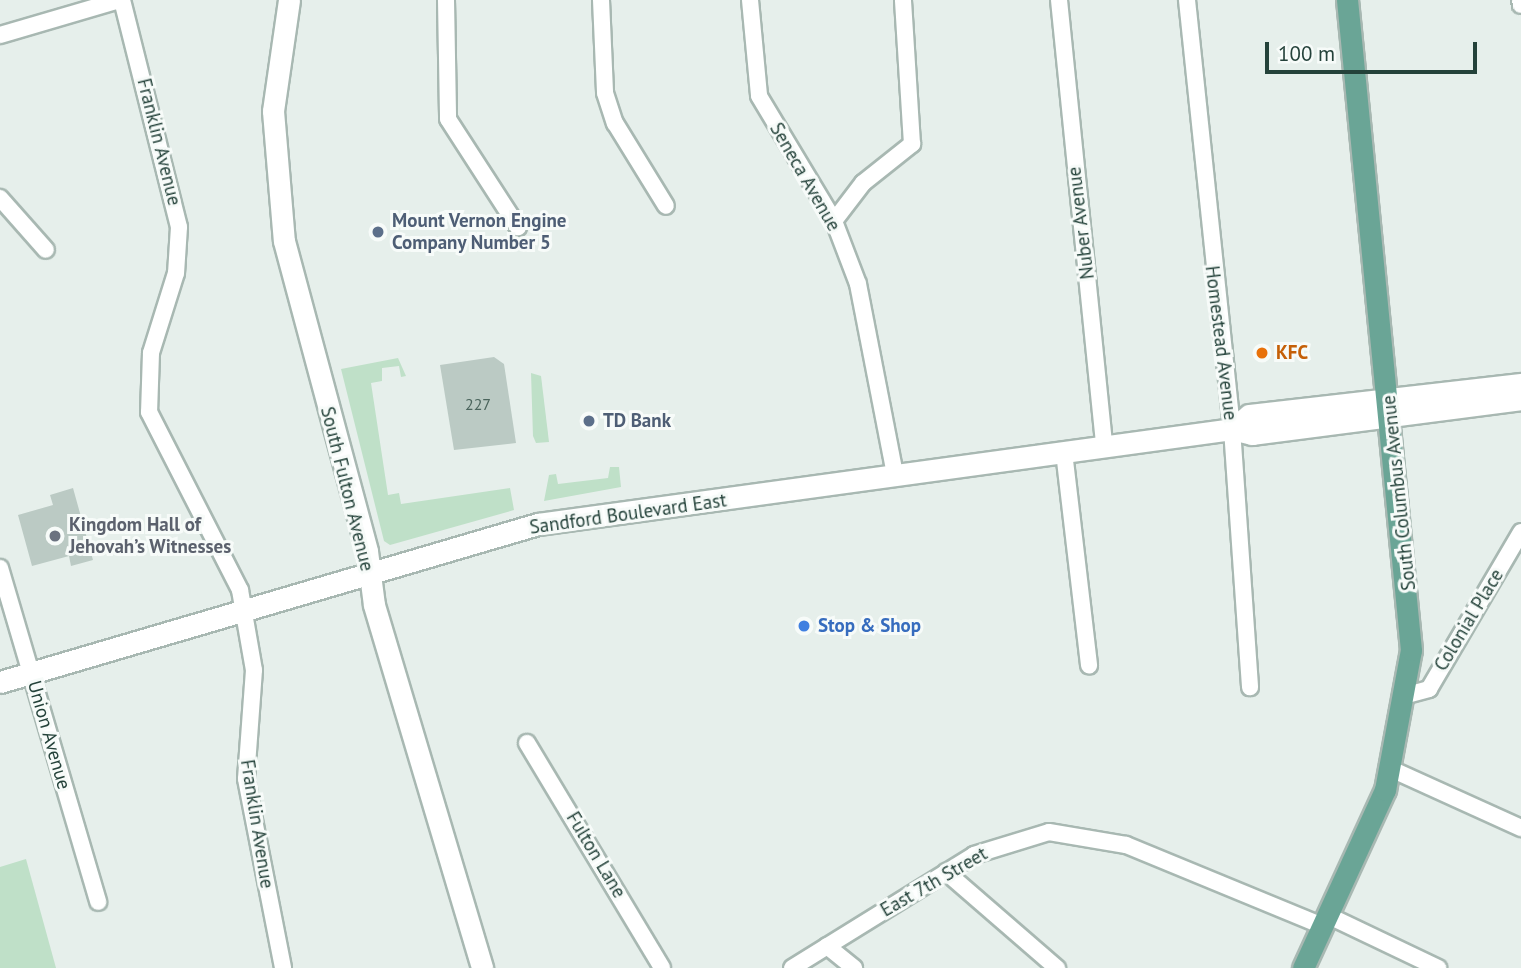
<!DOCTYPE html>
<html>
<head>
<meta charset="utf-8">
<style>
  body { margin:0 }
  #map { position:relative; width:1521px; height:968px; overflow:hidden; background:#e6efeb; font-family:"PT Sans",sans-serif }
  div>[style] { position:absolute }
  .green>* { inset:0; background:#bfe0c8 }
  .building>* { inset:0; background:#bbcac4 }
  .roads { filter:drop-shadow(2px 0 #a8b8b2) drop-shadow(-2px 0 #a8b8b2) drop-shadow(0 2px #a8b8b2) drop-shadow(0 -2px #a8b8b2) }
  .minor>* { height:16px; margin:-8px; padding:0 8px; transform-origin:8px; border-radius:8px; background:#fff }
  .tertiary>* { height:21px; margin:-10.5px; padding:0 10.5px; transform-origin:10.5px; border-radius:10.5px; background:#fff }
  .secondary>* { height:21px; margin:-10.5px; padding:0 10.5px; transform-origin:10.5px; border-radius:10.5px; background:#fff }
  .primary>* { height:21px; margin:-10.5px; padding:0 10.5px; transform-origin:10.5px; border-radius:10.5px; background:#6aa596 }
  .dots>* { width:19px; height:19px; translate:-50% -50%; box-sizing:border-box; border:4px solid #f7fbf9; border-radius:50% }
  span { translate:-50% -50%; white-space:nowrap; text-align:center; line-height:1.15; -webkit-text-stroke:6px #f7fbf9; paint-order:stroke }
  .number-label { font-size:16px; color:#4a645c }
  .number-label span { -webkit-text-stroke-width:0 }
  .street-label { font-size:19px; color:#24423a }
  .service-label { font-size:19px; color:#4e5e75; font-weight:700 }
  .left { translate:0 -50%; text-align:left }
  .food-label { font-size:19px; color:#c56008; font-weight:700 }
  .worship-label { font-size:19px; color:#5b616d; font-weight:700 }
  .shop-label { font-size:19px; color:#366cbe; font-weight:700 }
  .scale { position:absolute; left:1265px; top:42px; width:212px; height:32px; box-sizing:border-box; border:4px solid #24423a; border-top:0; padding-left:9px; font-size:21px; line-height:24px; white-space:nowrap; color:#24423a; -webkit-text-stroke:5px #f7fbf9; paint-order:stroke }
</style>
</head>
<body>
<div id="map">
  <div class="green">
    <div style="clip-path:polygon(398px 358px,406px 376px,401px 377px,399px 366px,382px 368px,382px 381px,371px 383px,388px 495px,399px 493px,401px 504px,510px 488px,514px 510px,390px 545px,384px 541px,341px 369px)"></div>
    <div style="clip-path:polygon(531px 373px,541px 376px,549px 442px,536px 443px,533px 436px)"></div>
    <div style="clip-path:polygon(610px 467px,619px 467px,621px 487px,544px 501px,549px 475px,556px 474px,558px 484px,608px 478px)"></div>
    <div style="clip-path:polygon(26px 859px,56px 968px,0 968px,0 867px)"></div>
  </div>
  <div class="building">
    <div style="clip-path:polygon(494px 357px,504px 364px,516px 443px,454px 450px,440px 365px)"></div>
    <div style="clip-path:polygon(73px 488px,93px 560px,71px 566px,69px 556px,32px 566px,18px 515px,53px 505px,50px 495px)"></div>
  </div>
  <div class="roads">
    <div class="minor">
      <div style="left:122px;top:0;width:234px;rotate:75.9deg"></div>
      <div style="left:179px;top:227px;width:46px;rotate:93.7deg"></div>
      <div style="left:176px;top:273px;width:84px;rotate:107.4deg"></div>
      <div style="left:151px;top:353px;width:59px;rotate:91.9deg"></div>
      <div style="left:149px;top:412px;width:200px;rotate:62.9deg"></div>
      <div style="left:240px;top:590px;width:81px;rotate:80.1deg"></div>
      <div style="left:254px;top:670px;width:109px;rotate:94.2deg"></div>
      <div style="left:246px;top:779px;width:193px;rotate:78.9deg"></div>
      <div style="left:446px;top:0;width:119px;rotate:89deg"></div>
      <div style="left:448px;top:119px;width:129px;rotate:57.1deg"></div>
      <div style="left:601px;top:0;width:93px;rotate:87.5deg"></div>
      <div style="left:605px;top:93px;width:32px;rotate:72deg"></div>
      <div style="left:615px;top:123px;width:97px;rotate:58.4deg"></div>
      <div style="left:750px;top:0;width:96px;rotate:84.6deg"></div>
      <div style="left:759px;top:96px;width:146px;rotate:59deg"></div>
      <div style="left:834px;top:221px;width:67px;rotate:69.1deg"></div>
      <div style="left:858px;top:284px;width:195px;rotate:79deg"></div>
      <div style="left:1059px;top:0;width:448px;rotate:84.2deg"></div>
      <div style="left:1187px;top:0;width:431px;rotate:84deg"></div>
      <div style="left:1232px;top:429px;width:259px;rotate:86deg"></div>
      <div style="left:1520px;top:0;width:5px;rotate:79deg"></div>
      <div style="left:0;top:35px;width:125px;rotate:-16.3deg"></div>
      <div style="left:0;top:198px;width:69px;rotate:48.5deg"></div>
      <div style="left:834px;top:221px;width:48px;rotate:-52.7deg"></div>
      <div style="left:863px;top:183px;width:63px;rotate:-38.5deg"></div>
      <div style="left:912px;top:144px;width:144px;rotate:-93.6deg"></div>
      <div style="left:1064px;top:452px;width:215px;rotate:83.3deg"></div>
      <div style="left:0;top:568px;width:348px;rotate:73.6deg"></div>
      <div style="left:1407px;top:695px;width:23px;rotate:-15deg"></div>
      <div style="left:1429px;top:689px;width:182px;rotate:-59.6deg"></div>
      <div style="left:527px;top:743px;width:262px;rotate:59deg"></div>
      <div style="left:1391px;top:769px;width:143px;rotate:24.4deg"></div>
      <div style="left:946px;top:872px;width:147px;rotate:40.9deg"></div>
      <div style="left:1329px;top:916px;width:121px;rotate:25.5deg"></div>
      <div style="left:827px;top:946px;width:35px;rotate:39deg"></div>
      <div style="left:792px;top:968px;width:214px;rotate:-31.8deg"></div>
      <div style="left:974px;top:855px;width:78px;rotate:-17deg"></div>
      <div style="left:1049px;top:832px;width:78px;rotate:9.6deg"></div>
      <div style="left:1126px;top:845px;width:213px;rotate:22.4deg"></div>
    </div>
    <div class="tertiary">
      <div style="left:1232px;top:429px;width:22px;rotate:-39deg"></div>
      <div style="left:1249px;top:415px;width:274px;rotate:-6.5deg"></div>
      <div style="left:0;top:682px;width:561px;rotate:-16.37deg"></div>
      <div style="left:538px;top:524px;width:700px;rotate:-7.79deg"></div>
      <div style="left:1232px;top:429px;width:21px;rotate:14deg"></div>
      <div style="left:1252px;top:434px;width:271px;rotate:-7.4deg"></div>
    </div>
    <div class="secondary">
      <div style="left:289px;top:0;width:112px;rotate:98.2deg"></div>
      <div style="left:273px;top:111px;width:130px;rotate:85.2deg"></div>
      <div style="left:284px;top:241px;width:321px;rotate:75deg"></div>
      <div style="left:367px;top:551px;width:54px;rotate:82.6deg"></div>
      <div style="left:374px;top:605px;width:379px;rotate:73.4deg"></div>
    </div>
    <div class="primary">
      <div style="left:1303px;top:968px;width:196px;rotate:-65.3deg"></div>
      <div style="left:1385px;top:790px;width:142px;rotate:-79.5deg"></div>
      <div style="left:1411px;top:650px;width:653px;rotate:-95.62deg"></div>
    </div>
  </div>
  <div class="dots">
    <div style="left:378px;top:232px;background:#5c6f8a"></div>
    <div style="left:1262px;top:353px;background:#e8710a"></div>
    <div style="left:589px;top:421px;background:#5c6f8a"></div>
    <div style="left:55px;top:536px;background:#6b7280"></div>
    <div style="left:804px;top:626px;background:#3f7fe0"></div>
  </div>
  <div class="number-label">
    <span style="left:478px;top:404px">227</span>
  </div>
  <div class="street-label">
    <span style="left:159px;top:142px;rotate:76deg">Franklin Avenue</span>
    <span style="left:805px;top:177px;rotate:60deg">Seneca Avenue</span>
    <span style="left:1081px;top:223px;rotate:-97deg">Nuber Avenue</span>
    <span style="left:1221px;top:343px;rotate:83deg">Homestead Avenue</span>
    <span style="left:347px;top:489px;rotate:76deg">South Fulton Avenue</span>
    <span style="left:1399px;top:493px;rotate:-96deg">South Columbus Avenue</span>
    <span style="left:628px;top:514px;rotate:-8deg">Sandford Boulevard East</span>
    <span style="left:1469px;top:620px;rotate:-59deg">Colonial Place</span>
    <span style="left:49px;top:735px;rotate:74deg">Union Avenue</span>
    <span style="left:257px;top:824px;rotate:81deg">Franklin Avenue</span>
    <span style="left:596px;top:855px;rotate:59deg">Fulton Lane</span>
    <span style="left:934px;top:882px;rotate:-30deg">East 7th Street</span>
  </div>
  <div class="service-label">
    <span class="left" style="left:392px;top:232px">Mount Vernon Engine<br>Company Number 5</span>
    <span class="left" style="left:603px;top:421px">TD Bank</span>
  </div>
  <div class="food-label">
    <span class="left" style="left:1276px;top:353px">KFC</span>
  </div>
  <div class="worship-label">
    <span class="left" style="left:69px;top:536px">Kingdom Hall of<br>Jehovah’s Witnesses</span>
  </div>
  <div class="shop-label">
    <span class="left" style="left:818px;top:626px">Stop &amp; Shop</span>
  </div>
  <div class="scale">100 m</div>
</div>
</body>
</html>
